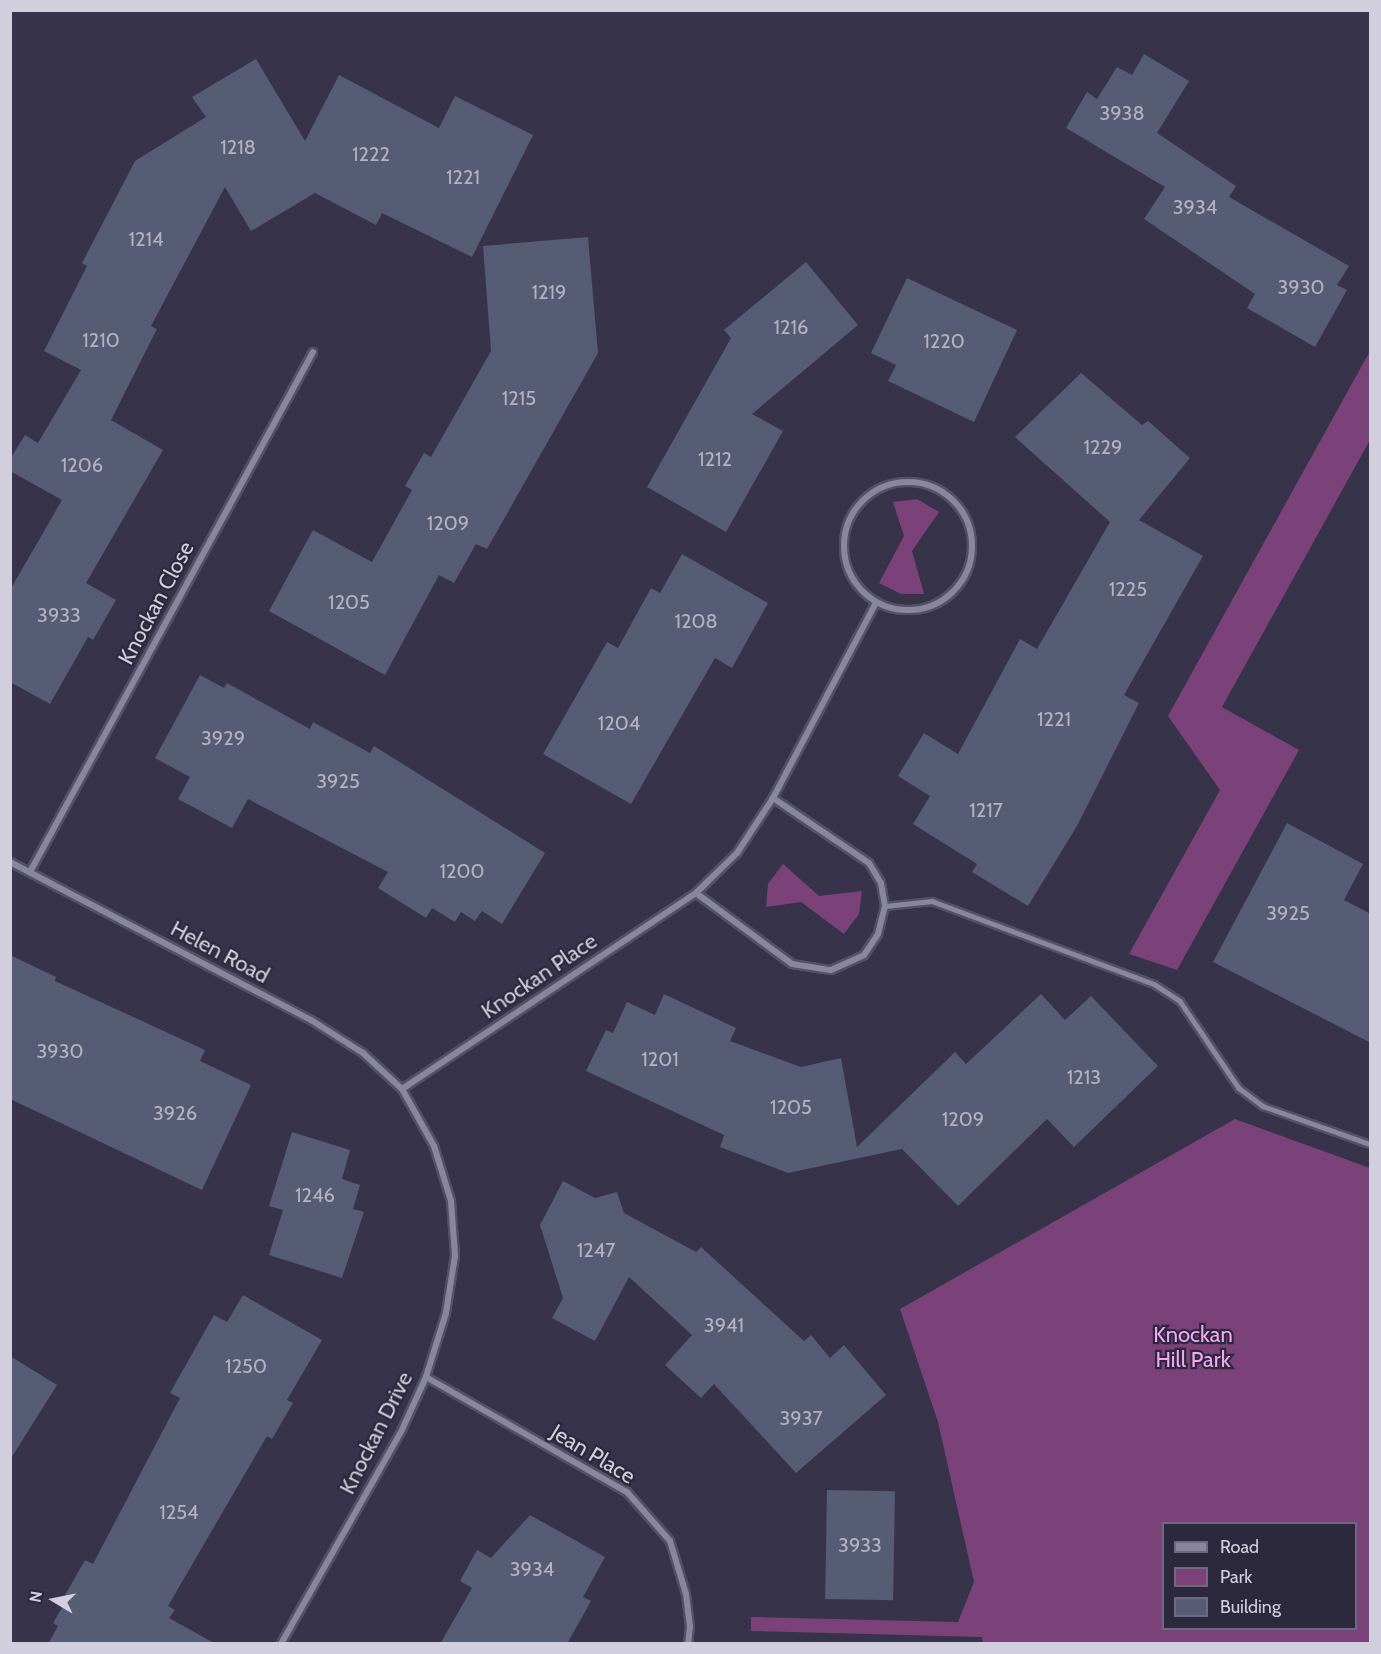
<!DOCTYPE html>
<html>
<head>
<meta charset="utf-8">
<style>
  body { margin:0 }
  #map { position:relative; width:1381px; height:1654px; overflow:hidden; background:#36334a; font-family:Cabin,sans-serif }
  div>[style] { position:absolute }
  .green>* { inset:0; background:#7b4279 }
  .building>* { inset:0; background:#555c73; transform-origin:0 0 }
  .roads { filter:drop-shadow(2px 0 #545163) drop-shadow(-2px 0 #545163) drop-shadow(0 2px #545163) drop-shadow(0 -2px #545163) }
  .lane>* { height:4.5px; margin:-2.25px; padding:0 2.25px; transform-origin:2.25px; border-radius:2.25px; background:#8986a0 }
  .street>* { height:6px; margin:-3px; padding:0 3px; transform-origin:3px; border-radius:3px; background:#8986a0 }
  .street>.ring { margin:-3px; padding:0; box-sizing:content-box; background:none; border:6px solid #8986a0; border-radius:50% }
  span { translate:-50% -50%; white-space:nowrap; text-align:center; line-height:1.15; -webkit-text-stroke:4.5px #2c293f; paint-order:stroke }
  .number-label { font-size:20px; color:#b2b2c2 }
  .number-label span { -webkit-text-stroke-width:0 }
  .street-label { font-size:22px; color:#d1cfdd }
  .park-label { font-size:22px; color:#f9a5f4 }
  .frame { position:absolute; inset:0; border:12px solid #d1cfdd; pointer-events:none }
  .legend { position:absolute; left:1162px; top:1522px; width:195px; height:108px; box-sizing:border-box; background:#2c293f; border:2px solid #6e6b7e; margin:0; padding:8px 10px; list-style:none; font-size:18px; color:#d1cfdd }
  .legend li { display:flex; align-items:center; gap:12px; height:30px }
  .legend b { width:30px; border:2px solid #6e6b7e }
  .north { position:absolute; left:24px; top:1570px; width:60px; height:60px; -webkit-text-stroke:4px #2c293f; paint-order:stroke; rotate:280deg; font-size:16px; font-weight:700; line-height:24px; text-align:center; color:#d1cfdd }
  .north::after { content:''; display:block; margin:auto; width:21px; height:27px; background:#d1cfdd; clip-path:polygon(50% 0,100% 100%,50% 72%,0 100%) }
</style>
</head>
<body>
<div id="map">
  <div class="green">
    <div style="clip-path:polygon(1370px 351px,1370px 440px,1222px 707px,1299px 750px,1177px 970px,1129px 954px,1220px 790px,1168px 716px)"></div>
    <div style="clip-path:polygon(917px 499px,939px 512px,912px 551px,924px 594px,901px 594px,879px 583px,904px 536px,893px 502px)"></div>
    <div style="clip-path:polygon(783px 864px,819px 896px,862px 891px,859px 914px,844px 934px,801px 902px,766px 907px,768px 884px)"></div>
    <div style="clip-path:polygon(evenodd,1235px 1119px,1370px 1168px,1370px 1643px,983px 1644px,982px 1637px,751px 1631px,751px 1617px,958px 1622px,974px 1582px,938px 1422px,900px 1309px,1235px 1119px,1164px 1524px,1356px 1524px,1356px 1628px,1164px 1628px,1164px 1524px)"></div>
  </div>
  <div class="building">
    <div style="clip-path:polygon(1144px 54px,1189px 81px,1157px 133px,1236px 186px,1229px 197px,1349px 266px,1337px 285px,1347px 290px,1315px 347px,1247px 308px,1255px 294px,1144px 219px,1165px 187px,1066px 128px,1087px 92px,1097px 99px,1117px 67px,1132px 75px)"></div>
    <div style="clip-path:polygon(256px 59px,305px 141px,339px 75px,439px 128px,455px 96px,533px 135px,472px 257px,382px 213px,376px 225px,315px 193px,251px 231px,225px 187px,151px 326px,157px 329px,111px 420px,163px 450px,86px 583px,116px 600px,93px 640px,88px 637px,50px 704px,10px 682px,10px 590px,62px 500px,10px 471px,10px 459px,25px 435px,38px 443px,81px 370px,44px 351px,87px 266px,82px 263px,135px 161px,206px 117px,192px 97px)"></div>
    <div style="clip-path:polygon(588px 237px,598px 353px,487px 549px,476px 544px,454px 583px,439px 575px,385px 675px,269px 611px,313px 530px,372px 562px,412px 490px,405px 486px,424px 453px,431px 457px,491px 351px,483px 246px)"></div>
    <div style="clip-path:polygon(806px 262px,858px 325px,752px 414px,783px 431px,726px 532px,647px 487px,731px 338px,724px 330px)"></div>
    <div style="clip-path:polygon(907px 278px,1017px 330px,974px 422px,888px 381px,896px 365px,871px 353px)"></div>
    <div style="clip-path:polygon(1081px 373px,1142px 425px,1148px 421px,1190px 458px,1139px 520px,1203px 556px,1124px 695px,1139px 703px,1077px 826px,1028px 906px,972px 872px,977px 864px,913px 824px,930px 796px,898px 776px,924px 733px,958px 754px,1020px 639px,1037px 649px,1110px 522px,1015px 437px)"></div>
    <div style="clip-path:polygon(682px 554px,768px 603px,732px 668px,715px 658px,631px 804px,543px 754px,607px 642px,618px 648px,651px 588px,660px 593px)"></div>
    <div style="clip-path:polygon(200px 675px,224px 688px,227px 683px,310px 729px,313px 722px,370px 753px,374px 746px,545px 853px,502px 924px,482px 911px,475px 921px,461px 912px,455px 922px,432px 908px,426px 918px,378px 888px,388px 872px,248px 799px,232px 828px,178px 799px,190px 777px,155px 758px)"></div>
    <div style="clip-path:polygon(1287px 823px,1363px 864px,1344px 900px,1371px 914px,1371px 1043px,1213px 962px)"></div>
    <div style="clip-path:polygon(10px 955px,56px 977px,55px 981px,205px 1050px,200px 1061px,251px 1085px,202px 1190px,10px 1099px)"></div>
    <div style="clip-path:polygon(664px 994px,736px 1028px,730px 1041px,801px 1067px,841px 1058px,857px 1147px,955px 1052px,966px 1064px,1041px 994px,1065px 1020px,1091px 996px,1158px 1066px,1074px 1147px,1047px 1119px,958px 1206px,902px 1149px,788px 1173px,720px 1147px,724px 1135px,586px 1071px,606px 1030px,613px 1033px,627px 1002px,655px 1015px)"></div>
    <div style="clip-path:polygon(292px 1132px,350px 1150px,342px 1179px,360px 1185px,353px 1209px,364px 1212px,342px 1278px,269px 1255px,283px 1210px,269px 1206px)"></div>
    <div style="clip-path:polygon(563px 1181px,595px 1198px,617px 1192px,624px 1213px,696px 1252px,701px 1247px,804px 1341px,811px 1335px,830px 1358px,844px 1345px,886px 1395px,796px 1473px,714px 1384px,701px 1398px,665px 1365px,692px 1335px,629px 1277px,595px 1341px,552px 1318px,563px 1298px,540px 1225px)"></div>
    <div style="clip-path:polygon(243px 1295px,322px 1340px,287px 1400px,293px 1403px,272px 1439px,267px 1436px,168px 1606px,175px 1610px,169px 1618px,216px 1644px,48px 1644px,58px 1626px,53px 1623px,63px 1606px,60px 1604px,85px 1560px,93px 1564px,180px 1398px,170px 1393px,214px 1315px,227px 1322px)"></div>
    <div style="clip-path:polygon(10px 1356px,57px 1385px,10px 1460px)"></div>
    <div style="left:827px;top:1490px;width:68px;height:109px;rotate:1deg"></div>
    <div style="clip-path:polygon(530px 1515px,605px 1557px,583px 1597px,591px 1601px,567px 1644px,440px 1644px,472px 1588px,460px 1581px,477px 1550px,491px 1558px)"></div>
  </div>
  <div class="roads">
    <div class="lane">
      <div style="left:885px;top:906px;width:47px;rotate:-6.1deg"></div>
      <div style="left:932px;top:901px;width:237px;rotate:20.5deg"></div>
      <div style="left:1154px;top:984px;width:31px;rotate:33deg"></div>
      <div style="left:1180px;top:1001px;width:105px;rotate:55.9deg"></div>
      <div style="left:1239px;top:1088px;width:30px;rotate:37deg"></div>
      <div style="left:1263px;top:1106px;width:114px;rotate:19.6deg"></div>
    </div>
    <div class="street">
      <div class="ring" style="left:844px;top:482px;width:122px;height:122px"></div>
      <div style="left:10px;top:862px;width:340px;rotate:27.7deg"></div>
      <div style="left:311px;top:1020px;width:62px;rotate:32.4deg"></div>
      <div style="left:363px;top:1053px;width:53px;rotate:42.7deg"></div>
      <div style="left:402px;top:1089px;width:65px;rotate:60.7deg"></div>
      <div style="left:434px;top:1146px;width:58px;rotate:72.8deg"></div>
      <div style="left:451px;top:1201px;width:55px;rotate:85.8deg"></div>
      <div style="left:455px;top:1256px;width:58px;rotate:99deg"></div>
      <div style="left:446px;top:1313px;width:67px;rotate:107.4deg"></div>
      <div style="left:426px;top:1377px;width:58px;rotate:114.4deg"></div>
      <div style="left:402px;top:1430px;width:246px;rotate:119.5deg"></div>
      <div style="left:30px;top:872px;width:592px;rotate:-61.44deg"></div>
      <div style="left:696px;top:893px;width:119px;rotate:36.5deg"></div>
      <div style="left:792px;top:964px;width:39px;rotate:9deg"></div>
      <div style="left:831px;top:970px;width:36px;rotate:-24deg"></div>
      <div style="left:864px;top:955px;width:25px;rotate:-56deg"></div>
      <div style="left:878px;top:934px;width:29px;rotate:-76deg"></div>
      <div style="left:885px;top:906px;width:23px;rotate:-100deg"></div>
      <div style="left:881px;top:883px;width:23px;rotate:-121deg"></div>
      <div style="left:869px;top:863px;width:116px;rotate:-145.9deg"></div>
      <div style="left:402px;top:1089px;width:353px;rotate:-33.7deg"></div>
      <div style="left:696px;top:893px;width:57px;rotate:-44.3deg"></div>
      <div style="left:737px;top:853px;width:66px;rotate:-56.8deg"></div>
      <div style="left:773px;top:798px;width:221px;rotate:-62.2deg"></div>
      <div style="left:426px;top:1377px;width:232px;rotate:29.8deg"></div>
      <div style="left:627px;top:1492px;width:65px;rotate:48.7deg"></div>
      <div style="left:670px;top:1541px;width:55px;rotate:73.2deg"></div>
      <div style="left:686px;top:1594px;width:32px;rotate:83deg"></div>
      <div style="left:690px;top:1626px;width:18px;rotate:96deg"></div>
    </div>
  </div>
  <div class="number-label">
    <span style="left:1122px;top:113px">3938</span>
    <span style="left:238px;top:147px">1218</span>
    <span style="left:371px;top:154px">1222</span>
    <span style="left:463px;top:177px">1221</span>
    <span style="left:1195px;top:207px">3934</span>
    <span style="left:146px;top:239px">1214</span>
    <span style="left:1301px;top:287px">3930</span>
    <span style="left:549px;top:292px">1219</span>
    <span style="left:791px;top:327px">1216</span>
    <span style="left:101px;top:340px">1210</span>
    <span style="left:944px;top:341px">1220</span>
    <span style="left:519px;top:398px">1215</span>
    <span style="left:1103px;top:447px">1229</span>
    <span style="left:715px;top:459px">1212</span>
    <span style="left:82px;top:465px">1206</span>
    <span style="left:448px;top:523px">1209</span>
    <span style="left:1128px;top:589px">1225</span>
    <span style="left:349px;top:602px">1205</span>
    <span style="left:59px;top:615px">3933</span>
    <span style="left:696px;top:621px">1208</span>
    <span style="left:1054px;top:719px">1221</span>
    <span style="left:619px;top:723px">1204</span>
    <span style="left:223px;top:738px">3929</span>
    <span style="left:338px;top:781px">3925</span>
    <span style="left:986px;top:810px">1217</span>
    <span style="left:462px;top:871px">1200</span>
    <span style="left:1288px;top:913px">3925</span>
    <span style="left:60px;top:1051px">3930</span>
    <span style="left:660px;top:1059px">1201</span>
    <span style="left:1084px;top:1077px">1213</span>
    <span style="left:791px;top:1107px">1205</span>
    <span style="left:175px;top:1113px">3926</span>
    <span style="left:963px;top:1119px">1209</span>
    <span style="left:315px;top:1195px">1246</span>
    <span style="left:596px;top:1250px">1247</span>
    <span style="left:724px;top:1325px">3941</span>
    <span style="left:246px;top:1366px">1250</span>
    <span style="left:801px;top:1418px">3937</span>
    <span style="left:179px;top:1512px">1254</span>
    <span style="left:860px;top:1545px">3933</span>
    <span style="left:532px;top:1569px">3934</span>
  </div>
  <div class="street-label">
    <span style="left:156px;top:603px;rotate:-62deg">Knockan Close</span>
    <span style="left:220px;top:952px;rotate:28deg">Helen Road</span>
    <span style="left:539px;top:976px;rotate:-34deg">Knockan Place</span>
    <span style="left:376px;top:1433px;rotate:-63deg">Knockan Drive</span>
    <span style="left:593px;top:1454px;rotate:31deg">Jean Place</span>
  </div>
  <div class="park-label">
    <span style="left:1193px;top:1347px">Knockan<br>Hill Park</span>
  </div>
  <div class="frame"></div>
  <ul class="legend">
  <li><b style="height:8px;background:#8986a0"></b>Road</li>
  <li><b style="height:16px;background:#7b4279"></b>Park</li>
  <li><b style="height:16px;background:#555c73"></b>Building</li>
  </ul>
  <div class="north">N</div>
</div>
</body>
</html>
